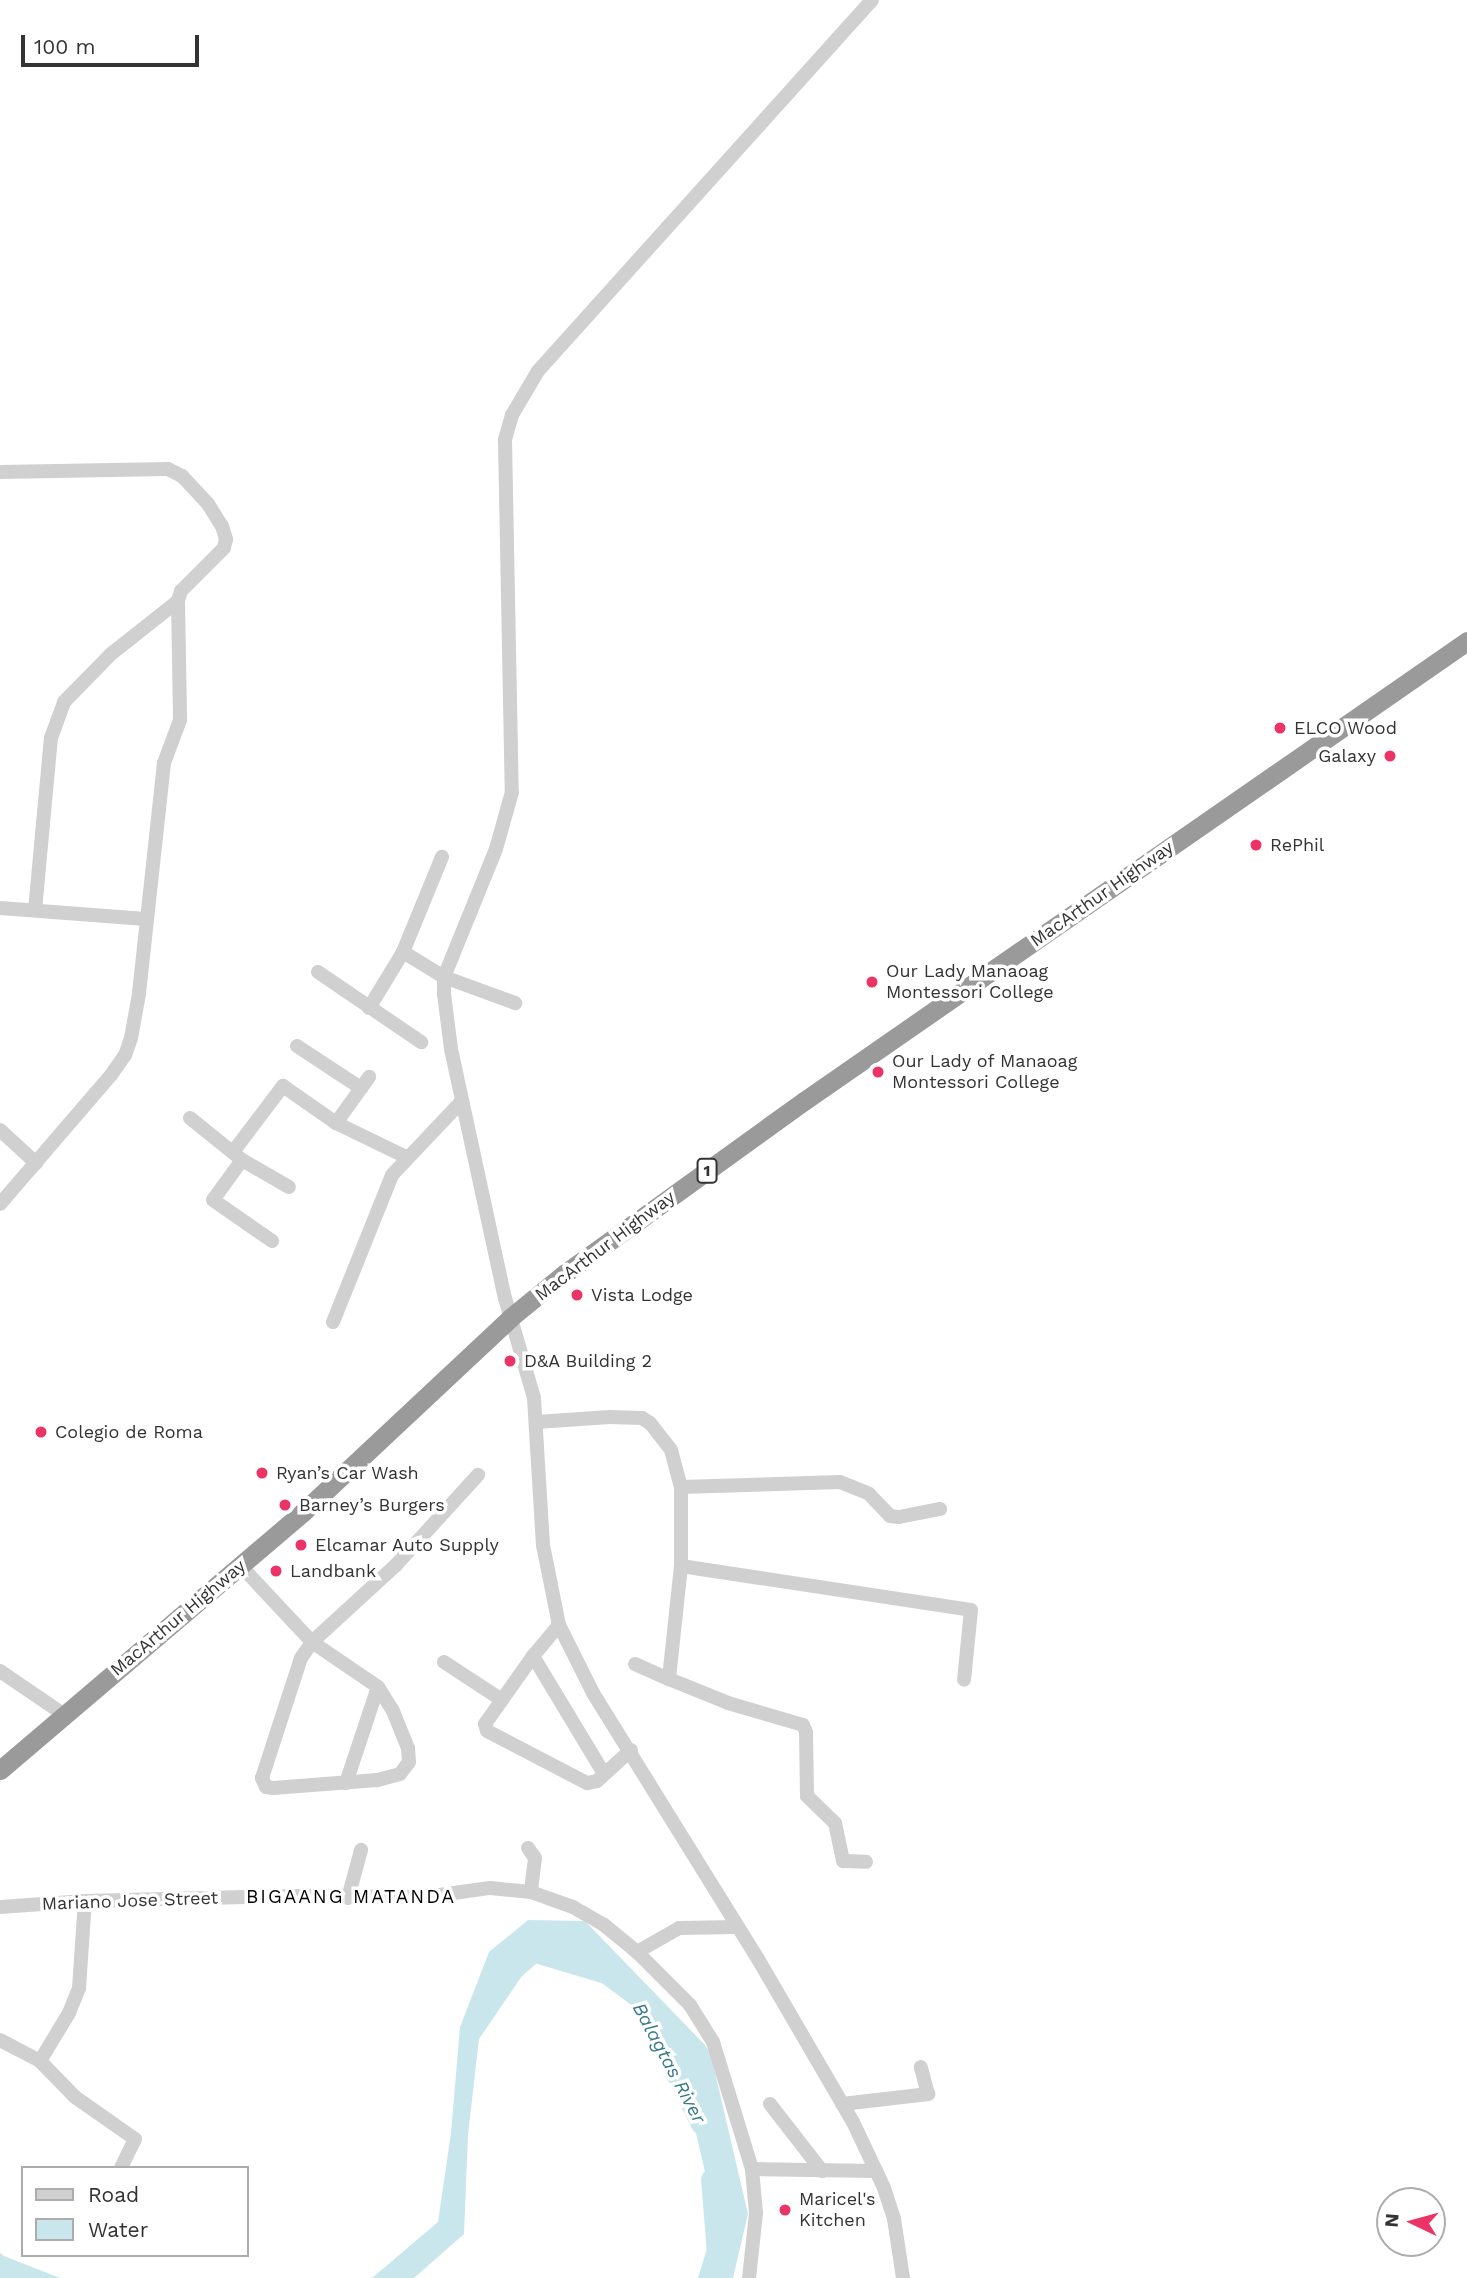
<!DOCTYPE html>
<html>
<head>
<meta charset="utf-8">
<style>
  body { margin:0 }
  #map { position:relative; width:1467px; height:2278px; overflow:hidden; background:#fff; font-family:"Work Sans",sans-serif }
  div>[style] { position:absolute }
  .water>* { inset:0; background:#cae6ed }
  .river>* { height:21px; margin:-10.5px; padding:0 10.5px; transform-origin:10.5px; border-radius:10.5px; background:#cae6ed }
  .minor>* { height:14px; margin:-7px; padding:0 7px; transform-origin:7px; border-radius:7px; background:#d0d0d0 }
  .highway>* { height:19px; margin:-9.5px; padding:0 9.5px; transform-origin:9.5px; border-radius:9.5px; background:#9a9a9a }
  .dots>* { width:19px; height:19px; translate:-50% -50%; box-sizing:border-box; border:4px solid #fff; border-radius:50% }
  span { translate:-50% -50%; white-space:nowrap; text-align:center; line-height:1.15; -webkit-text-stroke:7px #fff; paint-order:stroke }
  .shield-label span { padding:2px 5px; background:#fff; border:2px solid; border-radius:5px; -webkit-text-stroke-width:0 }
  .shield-label { font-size:16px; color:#333; font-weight:700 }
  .poi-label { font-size:18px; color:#333 }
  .left { translate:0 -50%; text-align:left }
  .right { translate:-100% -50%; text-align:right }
  .street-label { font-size:18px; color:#333 }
  .neighbourhood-label { font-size:19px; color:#000; letter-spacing:2px }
  .water-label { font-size:19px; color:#387b8b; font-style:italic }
  .legend { position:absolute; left:21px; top:2166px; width:228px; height:91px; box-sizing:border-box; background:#fff; border:2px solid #adadad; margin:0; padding:9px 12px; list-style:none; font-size:21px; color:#333 }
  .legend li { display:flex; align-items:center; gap:14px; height:35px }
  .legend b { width:35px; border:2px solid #adadad }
  .north { position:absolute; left:1376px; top:2187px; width:70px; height:70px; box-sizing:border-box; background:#fff; border:2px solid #adadad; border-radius:50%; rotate:275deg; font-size:19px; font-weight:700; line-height:28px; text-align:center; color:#333 }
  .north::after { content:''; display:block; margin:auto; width:24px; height:32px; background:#eb3365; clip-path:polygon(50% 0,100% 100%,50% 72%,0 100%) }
  .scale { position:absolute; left:21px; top:35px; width:178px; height:32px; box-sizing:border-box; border:4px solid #333; border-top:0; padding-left:9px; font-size:21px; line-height:24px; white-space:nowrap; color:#333; -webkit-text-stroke:5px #fff; paint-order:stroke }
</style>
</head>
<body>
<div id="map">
  <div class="water">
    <div style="clip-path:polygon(528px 1920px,585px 1921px,705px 2045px,711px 2055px,748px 2214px,733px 2278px,698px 2278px,716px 2219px,680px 2065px,638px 2010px,571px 1960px,542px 1959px,522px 1976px,479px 2039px,468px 2135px,464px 2234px,414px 2278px,372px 2278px,438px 2222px,451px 2133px,460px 2027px,489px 1952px)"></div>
    <div style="clip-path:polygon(0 2253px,4px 2256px,60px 2278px,0 2278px)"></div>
  </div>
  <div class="river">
    <div style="left:535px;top:1952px;width:70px;rotate:16.6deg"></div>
    <div style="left:644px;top:2009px;width:128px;rotate:63.6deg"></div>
    <div style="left:711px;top:2179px;width:85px;rotate:85.3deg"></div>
    <div style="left:718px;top:2264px;width:15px;rotate:106deg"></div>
  </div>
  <div class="minor">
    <div style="left:872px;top:0;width:499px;rotate:132deg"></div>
    <div style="left:538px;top:371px;width:51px;rotate:120.6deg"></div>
    <div style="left:512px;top:415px;width:26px;rotate:106deg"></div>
    <div style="left:505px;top:440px;width:352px;rotate:88.9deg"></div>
    <div style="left:512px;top:792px;width:59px;rotate:105.7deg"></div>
    <div style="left:496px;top:849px;width:138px;rotate:112.1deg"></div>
    <div style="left:444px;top:977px;width:17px;rotate:90deg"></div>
    <div style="left:444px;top:994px;width:55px;rotate:82.7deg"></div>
    <div style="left:451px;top:1049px;width:255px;rotate:77.8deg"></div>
    <div style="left:505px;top:1298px;width:104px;rotate:73.8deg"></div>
    <div style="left:534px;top:1398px;width:147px;rotate:86.5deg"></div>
    <div style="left:543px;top:1545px;width:82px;rotate:78.7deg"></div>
    <div style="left:559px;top:1625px;width:76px;rotate:63.4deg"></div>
    <div style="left:593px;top:1693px;width:313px;rotate:58.2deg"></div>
    <div style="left:758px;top:1959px;width:189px;rotate:59.8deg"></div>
    <div style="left:853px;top:2122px;width:73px;rotate:64.8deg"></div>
    <div style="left:884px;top:2188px;width:33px;rotate:72deg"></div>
    <div style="left:894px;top:2219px;width:60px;rotate:81.3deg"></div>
    <div style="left:0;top:472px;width:168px;rotate:-1deg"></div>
    <div style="left:168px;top:469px;width:16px;rotate:27deg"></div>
    <div style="left:182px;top:476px;width:38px;rotate:47deg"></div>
    <div style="left:208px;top:504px;width:26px;rotate:58deg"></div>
    <div style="left:222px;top:526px;width:14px;rotate:73deg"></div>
    <div style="left:226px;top:539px;width:9px;rotate:103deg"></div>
    <div style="left:224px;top:548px;width:61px;rotate:135deg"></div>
    <div style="left:181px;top:591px;width:10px;rotate:107deg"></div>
    <div style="left:178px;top:601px;width:119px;rotate:89deg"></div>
    <div style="left:180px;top:720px;width:46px;rotate:110.4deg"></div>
    <div style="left:164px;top:763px;width:232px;rotate:96.2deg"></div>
    <div style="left:139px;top:994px;width:45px;rotate:100.3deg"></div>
    <div style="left:131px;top:1038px;width:18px;rotate:109deg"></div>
    <div style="left:125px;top:1055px;width:24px;rotate:125deg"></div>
    <div style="left:111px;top:1075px;width:170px;rotate:130.7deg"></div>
    <div style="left:0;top:908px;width:146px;rotate:4.3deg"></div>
    <div style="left:35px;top:910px;width:173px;rotate:-84.7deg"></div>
    <div style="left:51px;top:738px;width:38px;rotate:-70deg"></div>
    <div style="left:64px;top:702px;width:67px;rotate:-45.6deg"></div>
    <div style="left:111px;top:654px;width:85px;rotate:-38.3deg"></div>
    <div style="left:403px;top:952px;width:48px;rotate:31.4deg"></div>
    <div style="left:444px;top:977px;width:76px;rotate:20.1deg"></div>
    <div style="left:318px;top:972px;width:125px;rotate:34.2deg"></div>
    <div style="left:369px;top:1008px;width:66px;rotate:-58.7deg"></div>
    <div style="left:403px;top:952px;width:103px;rotate:-67.7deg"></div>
    <div style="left:297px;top:1046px;width:77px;rotate:33.3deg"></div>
    <div style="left:190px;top:1118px;width:67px;rotate:38.9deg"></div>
    <div style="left:242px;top:1160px;width:54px;rotate:29.9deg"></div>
    <div style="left:336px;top:1123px;width:57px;rotate:-54.3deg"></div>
    <div style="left:0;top:1130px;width:49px;rotate:42.5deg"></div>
    <div style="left:233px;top:1152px;width:83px;rotate:-52.9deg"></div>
    <div style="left:283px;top:1086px;width:65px;rotate:34.9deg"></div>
    <div style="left:336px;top:1123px;width:78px;rotate:25.9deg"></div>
    <div style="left:242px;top:1160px;width:49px;rotate:125.9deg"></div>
    <div style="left:213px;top:1200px;width:72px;rotate:34.8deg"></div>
    <div style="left:333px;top:1322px;width:158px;rotate:-68.1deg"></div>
    <div style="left:392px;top:1175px;width:102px;rotate:-46.6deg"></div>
    <div style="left:536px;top:1422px;width:74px;rotate:-3.9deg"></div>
    <div style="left:610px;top:1417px;width:32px;rotate:2deg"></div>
    <div style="left:642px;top:1418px;width:9px;rotate:32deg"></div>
    <div style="left:650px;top:1423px;width:34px;rotate:52deg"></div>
    <div style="left:671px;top:1450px;width:38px;rotate:75deg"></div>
    <div style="left:681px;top:1487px;width:79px;rotate:90deg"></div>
    <div style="left:681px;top:1566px;width:293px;rotate:8.6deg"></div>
    <div style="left:971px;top:1610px;width:70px;rotate:95.7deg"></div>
    <div style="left:681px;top:1487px;width:159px;rotate:-1.8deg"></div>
    <div style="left:840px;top:1482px;width:31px;rotate:22deg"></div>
    <div style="left:869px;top:1494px;width:30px;rotate:46deg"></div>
    <div style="left:890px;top:1516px;width:9px;rotate:6deg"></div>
    <div style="left:899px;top:1517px;width:42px;rotate:-11deg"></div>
    <div style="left:241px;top:1566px;width:104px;rotate:46.9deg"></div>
    <div style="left:312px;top:1642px;width:80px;rotate:34.3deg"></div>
    <div style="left:378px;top:1687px;width:28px;rotate:58deg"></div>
    <div style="left:393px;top:1711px;width:40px;rotate:68deg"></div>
    <div style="left:408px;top:1748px;width:14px;rotate:86deg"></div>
    <div style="left:409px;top:1762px;width:15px;rotate:127deg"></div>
    <div style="left:400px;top:1774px;width:24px;rotate:165deg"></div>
    <div style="left:377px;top:1780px;width:104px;rotate:175.6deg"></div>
    <div style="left:273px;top:1788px;width:7px;rotate:-172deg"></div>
    <div style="left:266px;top:1787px;width:10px;rotate:-114deg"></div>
    <div style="left:262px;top:1778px;width:126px;rotate:-72deg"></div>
    <div style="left:301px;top:1658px;width:19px;rotate:-55deg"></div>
    <div style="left:312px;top:1642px;width:114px;rotate:-42.5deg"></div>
    <div style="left:396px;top:1565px;width:122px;rotate:-47.7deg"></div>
    <div style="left:681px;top:1566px;width:114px;rotate:96.1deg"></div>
    <div style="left:669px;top:1679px;width:64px;rotate:22.1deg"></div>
    <div style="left:728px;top:1703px;width:78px;rotate:16.3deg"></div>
    <div style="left:803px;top:1725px;width:8px;rotate:67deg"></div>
    <div style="left:806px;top:1732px;width:64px;rotate:89.1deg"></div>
    <div style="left:807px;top:1796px;width:39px;rotate:44deg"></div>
    <div style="left:835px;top:1823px;width:39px;rotate:78deg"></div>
    <div style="left:843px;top:1861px;width:23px;rotate:2deg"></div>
    <div style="left:559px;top:1625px;width:40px;rotate:130deg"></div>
    <div style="left:533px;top:1656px;width:135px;rotate:58.9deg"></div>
    <div style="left:533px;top:1656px;width:83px;rotate:125.2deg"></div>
    <div style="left:485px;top:1724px;width:7px;rotate:74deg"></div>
    <div style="left:487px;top:1731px;width:113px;rotate:27.5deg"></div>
    <div style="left:587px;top:1783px;width:10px;rotate:-11deg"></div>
    <div style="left:597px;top:1781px;width:46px;rotate:-42.4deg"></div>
    <div style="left:444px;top:1662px;width:69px;rotate:33.2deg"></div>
    <div style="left:635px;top:1664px;width:37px;rotate:24deg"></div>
    <div style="left:0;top:1671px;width:76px;rotate:34.3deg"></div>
    <div style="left:346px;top:1783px;width:101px;rotate:-71.6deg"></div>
    <div style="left:528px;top:1848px;width:12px;rotate:55deg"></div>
    <div style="left:535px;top:1858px;width:34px;rotate:97deg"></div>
    <div style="left:348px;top:1898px;width:50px;rotate:-74.8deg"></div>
    <div style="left:0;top:1907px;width:85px;rotate:-4deg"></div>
    <div style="left:85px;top:1901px;width:207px;rotate:-1.4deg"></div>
    <div style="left:292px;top:1896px;width:133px;rotate:0.4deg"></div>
    <div style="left:425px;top:1897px;width:66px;rotate:-7.9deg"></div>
    <div style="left:490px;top:1888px;width:41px;rotate:5.6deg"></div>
    <div style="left:531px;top:1892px;width:45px;rotate:19.7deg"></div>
    <div style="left:573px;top:1907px;width:34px;rotate:30deg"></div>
    <div style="left:603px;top:1924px;width:44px;rotate:39.5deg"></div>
    <div style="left:637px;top:1952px;width:75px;rotate:45deg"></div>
    <div style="left:690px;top:2005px;width:44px;rotate:58.1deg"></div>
    <div style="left:713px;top:2042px;width:133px;rotate:72.9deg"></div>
    <div style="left:752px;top:2169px;width:44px;rotate:84.8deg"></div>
    <div style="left:756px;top:2213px;width:65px;rotate:96.1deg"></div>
    <div style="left:637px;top:1952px;width:48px;rotate:-29.7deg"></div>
    <div style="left:679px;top:1928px;width:58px;rotate:-1deg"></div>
    <div style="left:0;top:2040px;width:45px;rotate:27.7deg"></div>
    <div style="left:40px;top:2061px;width:50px;rotate:45.8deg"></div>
    <div style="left:75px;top:2097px;width:73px;rotate:35deg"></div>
    <div style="left:135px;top:2139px;width:32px;rotate:116deg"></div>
    <div style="left:40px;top:2061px;width:56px;rotate:-58.9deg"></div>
    <div style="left:69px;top:2013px;width:27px;rotate:-68deg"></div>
    <div style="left:79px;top:1988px;width:87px;rotate:-86.1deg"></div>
    <div style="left:770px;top:2104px;width:85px;rotate:52.2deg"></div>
    <div style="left:842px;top:2104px;width:87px;rotate:-6.6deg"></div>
    <div style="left:928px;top:2094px;width:28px;rotate:-105deg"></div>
    <div style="left:752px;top:2169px;width:124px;rotate:0.9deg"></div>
  </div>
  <div class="highway">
    <div style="left:0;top:1770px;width:398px;rotate:-40.4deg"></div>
    <div style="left:303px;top:1512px;width:284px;rotate:-43.1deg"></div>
    <div style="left:510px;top:1318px;width:70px;rotate:-39.2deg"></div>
    <div style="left:564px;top:1274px;width:296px;rotate:-35.8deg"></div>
    <div style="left:804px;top:1101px;width:807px;rotate:-34.75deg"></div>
  </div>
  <div class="dots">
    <div style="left:1280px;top:728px;background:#eb3365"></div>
    <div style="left:1390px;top:756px;background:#eb3365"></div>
    <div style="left:1256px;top:845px;background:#eb3365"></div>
    <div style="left:872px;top:982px;background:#eb3365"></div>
    <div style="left:878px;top:1072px;background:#eb3365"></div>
    <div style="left:577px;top:1295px;background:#eb3365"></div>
    <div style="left:510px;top:1361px;background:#eb3365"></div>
    <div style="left:41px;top:1432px;background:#eb3365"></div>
    <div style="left:262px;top:1473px;background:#eb3365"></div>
    <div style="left:285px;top:1505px;background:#eb3365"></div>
    <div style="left:301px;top:1545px;background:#eb3365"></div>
    <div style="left:276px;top:1571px;background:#eb3365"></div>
    <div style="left:785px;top:2210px;background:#eb3365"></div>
  </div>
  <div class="shield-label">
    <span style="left:707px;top:1171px">1</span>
  </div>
  <div class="poi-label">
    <span class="left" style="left:1294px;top:728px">ELCO Wood</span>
    <span class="right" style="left:1376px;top:756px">Galaxy</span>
    <span class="left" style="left:1270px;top:845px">RePhil</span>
    <span class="left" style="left:886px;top:982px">Our Lady Manaoag<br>Montessori College</span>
    <span class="left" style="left:892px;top:1072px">Our Lady of Manaoag<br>Montessori College</span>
    <span class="left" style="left:591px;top:1295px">Vista Lodge</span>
    <span class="left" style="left:524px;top:1361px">D&amp;A Building 2</span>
    <span class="left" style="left:55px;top:1432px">Colegio de Roma</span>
    <span class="left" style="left:276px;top:1473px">Ryan’s Car Wash</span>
    <span class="left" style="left:299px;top:1505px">Barney’s Burgers</span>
    <span class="left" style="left:315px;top:1545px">Elcamar Auto Supply</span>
    <span class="left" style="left:290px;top:1571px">Landbank</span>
    <span class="left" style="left:799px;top:2210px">Maricel's<br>Kitchen</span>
  </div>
  <div class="street-label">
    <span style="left:1102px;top:894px;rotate:-35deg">MacArthur Highway</span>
    <span style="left:605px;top:1246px;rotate:-37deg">MacArthur Highway</span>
    <span style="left:178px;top:1618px;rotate:-40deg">MacArthur Highway</span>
    <span style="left:130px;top:1901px;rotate:-2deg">Mariano Jose Street</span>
  </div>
  <div class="neighbourhood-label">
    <span style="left:351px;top:1897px">BIGAANG MATANDA</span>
  </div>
  <div class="water-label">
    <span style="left:669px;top:2063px;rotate:62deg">Balagtas River</span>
  </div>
  <ul class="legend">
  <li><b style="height:9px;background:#d0d0d0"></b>Road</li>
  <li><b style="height:19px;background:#cae6ed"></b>Water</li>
  </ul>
  <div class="north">N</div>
  <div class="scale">100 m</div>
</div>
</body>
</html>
